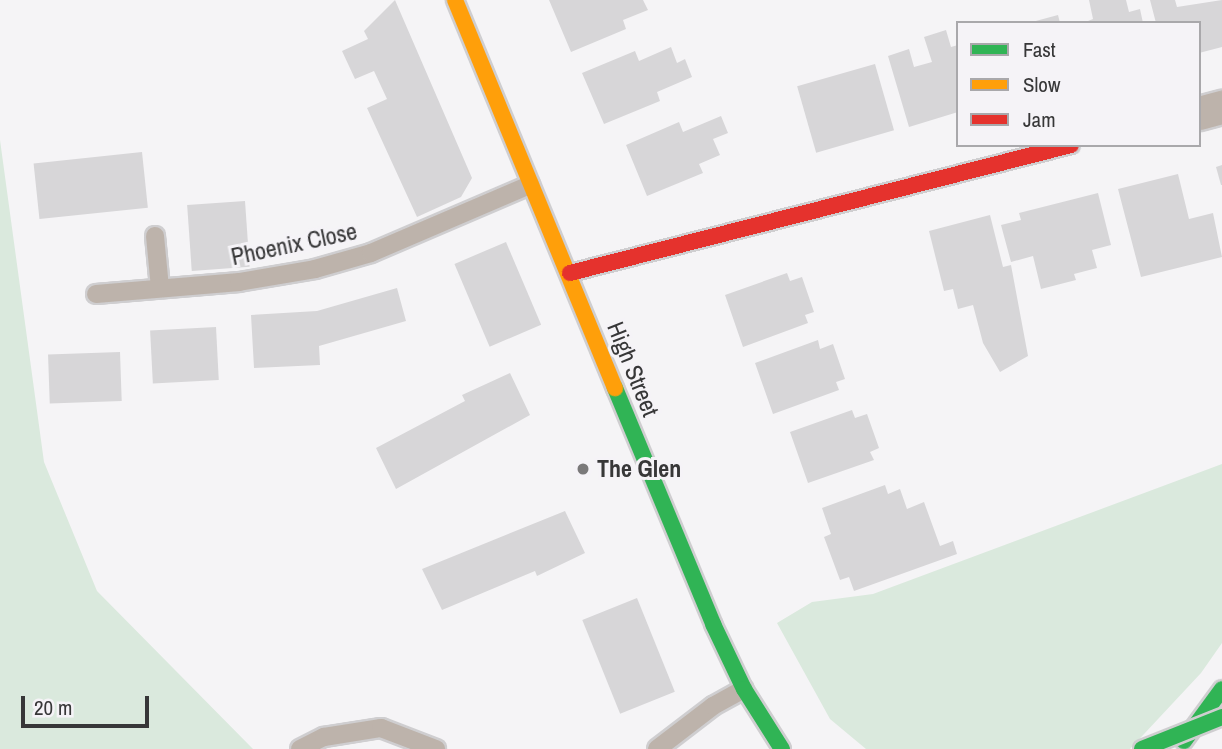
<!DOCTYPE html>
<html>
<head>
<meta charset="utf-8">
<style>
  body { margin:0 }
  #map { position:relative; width:1222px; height:749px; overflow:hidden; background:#f5f4f6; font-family:"Archivo Narrow",sans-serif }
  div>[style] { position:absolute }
  .green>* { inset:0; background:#dae9dd }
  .building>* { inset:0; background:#d7d6d8; transform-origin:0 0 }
  .roads { filter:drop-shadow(2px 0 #cfced0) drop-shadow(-2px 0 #cfced0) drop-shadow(0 2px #cfced0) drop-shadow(0 -2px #cfced0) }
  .lane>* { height:18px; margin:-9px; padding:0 9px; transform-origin:9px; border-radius:9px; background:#bdb3ab }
  .street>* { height:33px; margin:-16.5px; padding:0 16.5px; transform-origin:16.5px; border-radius:16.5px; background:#bdb3ab }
  .fast>* { height:16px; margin:-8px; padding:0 8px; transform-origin:8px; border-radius:8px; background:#30b455 }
  .slow>* { height:16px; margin:-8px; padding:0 8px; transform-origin:8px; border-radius:8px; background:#ff9f0a }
  .jam>* { height:16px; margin:-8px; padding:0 8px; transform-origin:8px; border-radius:8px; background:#e5322d }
  .bridges { filter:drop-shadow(2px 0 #cfced0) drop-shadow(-2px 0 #cfced0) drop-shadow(0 2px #cfced0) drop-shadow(0 -2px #cfced0) }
  .fast-bridge>* { height:16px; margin:-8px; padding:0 8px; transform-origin:8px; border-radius:8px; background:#30b455 }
  .dots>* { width:19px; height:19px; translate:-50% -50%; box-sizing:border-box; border:4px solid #f5f3f7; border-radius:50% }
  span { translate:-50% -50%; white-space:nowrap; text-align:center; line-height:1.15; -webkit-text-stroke:6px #f5f3f7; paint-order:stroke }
  .street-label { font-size:24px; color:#373738 }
  .poi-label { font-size:24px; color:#373738; font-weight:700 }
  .left { translate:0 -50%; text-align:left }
  .legend { position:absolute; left:956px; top:21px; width:245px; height:126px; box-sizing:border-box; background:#f5f3f7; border:2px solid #a9a8ab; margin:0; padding:9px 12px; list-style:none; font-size:21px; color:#373738 }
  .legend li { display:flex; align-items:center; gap:14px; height:35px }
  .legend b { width:35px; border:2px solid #a9a8ab }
  .scale { position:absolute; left:21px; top:696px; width:128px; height:32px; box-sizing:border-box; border:4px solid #373738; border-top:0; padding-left:9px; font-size:21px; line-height:24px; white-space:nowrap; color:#373738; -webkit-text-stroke:5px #f5f3f7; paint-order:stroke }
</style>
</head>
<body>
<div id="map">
  <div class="green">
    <div style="clip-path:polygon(0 140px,44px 462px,97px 591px,253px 749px,0 749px)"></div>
    <div style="clip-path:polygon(1222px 464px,1222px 643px,1201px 673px,1130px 749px,866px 749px,830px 719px,777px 623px,812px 602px,873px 594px)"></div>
  </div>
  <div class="building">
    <div style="clip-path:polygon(395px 0,472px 178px,461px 197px,417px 217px,367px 108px,387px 99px,374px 71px,355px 79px,342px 51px,368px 39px,364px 31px)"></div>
    <div style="clip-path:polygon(549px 0,643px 0,648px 10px,623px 20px,626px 29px,571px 52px)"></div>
    <div style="clip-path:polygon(1089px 0,1126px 0,1129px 12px,1140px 9px,1143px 23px,1083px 23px,1093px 19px)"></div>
    <div style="clip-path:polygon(1150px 0,1175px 0,1177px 7px,1222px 0,1222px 47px,1199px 53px,1199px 23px,1156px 23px)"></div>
    <div style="clip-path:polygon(1058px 15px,1060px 23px,1032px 23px,1032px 22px)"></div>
    <div style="clip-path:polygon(946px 30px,951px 47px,958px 45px,958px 112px,909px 127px,888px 56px,909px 49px,914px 67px,932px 62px,924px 37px)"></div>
    <div style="clip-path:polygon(671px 47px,677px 63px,685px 59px,692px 77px,657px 92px,660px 101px,604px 124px,582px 73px,635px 51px,639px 61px)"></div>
    <div style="left:875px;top:64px;width:69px;height:81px;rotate:74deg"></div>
    <div style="clip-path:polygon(721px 116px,728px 133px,713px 139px,720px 155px,699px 164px,703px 173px,647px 196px,626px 145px,679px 122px,683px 132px)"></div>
    <div style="left:142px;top:152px;width:56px;height:109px;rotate:84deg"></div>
    <div style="clip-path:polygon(1222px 165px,1222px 185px,1221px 185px,1216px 167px)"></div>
    <div style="clip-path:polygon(1178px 174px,1189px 219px,1213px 213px,1222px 257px,1141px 277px,1118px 189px)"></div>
    <div style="clip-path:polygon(1098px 193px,1111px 245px,1092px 250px,1097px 268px,1074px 274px,1076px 280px,1041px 289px,1033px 256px,1011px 262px,1001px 225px,1021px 220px,1019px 213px)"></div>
    <div style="left:245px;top:201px;width:66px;height:58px;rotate:86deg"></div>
    <div style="clip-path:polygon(990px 215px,1003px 267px,1011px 265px,1028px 356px,1000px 372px,983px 343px,973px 305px,958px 309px,953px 289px,944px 291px,929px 231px)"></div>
    <div style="left:506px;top:242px;width:90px;height:56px;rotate:67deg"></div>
    <div style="clip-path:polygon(787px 273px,790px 281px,802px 277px,814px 312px,805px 315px,808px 323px,743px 347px,725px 295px)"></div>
    <div style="clip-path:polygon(397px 288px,406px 321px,319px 346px,320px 365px,254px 368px,251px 315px,317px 311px)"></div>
    <div style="left:216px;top:327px;width:53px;height:66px;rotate:87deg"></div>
    <div style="clip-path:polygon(818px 340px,820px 349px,833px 344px,845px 379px,836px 382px,839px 390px,773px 414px,755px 363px)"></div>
    <div style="left:120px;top:352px;width:49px;height:72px;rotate:88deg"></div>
    <div style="clip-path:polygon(510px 373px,530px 415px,396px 489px,376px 448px,465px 401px,462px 395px)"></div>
    <div style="clip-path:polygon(852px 410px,855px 418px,867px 414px,879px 448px,870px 452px,874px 460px,808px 483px,790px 432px)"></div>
    <div style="clip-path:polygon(885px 485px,888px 494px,900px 489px,907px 509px,924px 502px,940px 546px,953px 541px,957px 554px,854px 591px,849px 577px,840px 580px,824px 537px,831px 534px,822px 508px)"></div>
    <div style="clip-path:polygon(565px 511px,585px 553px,537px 576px,535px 571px,442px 610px,422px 569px)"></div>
    <div style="left:637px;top:598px;width:101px;height:59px;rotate:68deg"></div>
  </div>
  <div class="roads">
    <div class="lane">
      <div style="left:155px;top:236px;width:52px;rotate:84.5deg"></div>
      <div style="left:96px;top:294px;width:144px;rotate:-4.8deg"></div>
      <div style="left:239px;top:282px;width:77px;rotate:-9.7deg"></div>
      <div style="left:315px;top:269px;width:58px;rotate:-15.9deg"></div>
      <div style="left:371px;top:253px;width:173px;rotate:-23.2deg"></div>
      <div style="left:300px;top:749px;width:27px;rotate:-27deg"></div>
      <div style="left:324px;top:737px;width:58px;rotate:-9deg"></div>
      <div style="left:381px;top:728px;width:59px;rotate:20.9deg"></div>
      <div style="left:657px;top:749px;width:71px;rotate:-37.5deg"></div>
      <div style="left:713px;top:706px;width:35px;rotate:-29deg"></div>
    </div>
    <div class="street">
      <div style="left:1199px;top:113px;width:24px;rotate:-15deg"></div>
    </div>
    <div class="fast">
      <div style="left:615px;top:388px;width:256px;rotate:67.4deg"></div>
      <div style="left:713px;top:624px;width:72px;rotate:64.5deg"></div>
      <div style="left:744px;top:689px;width:71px;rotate:57.7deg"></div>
      <div style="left:1184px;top:741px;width:64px;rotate:-53.8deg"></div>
    </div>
    <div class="slow">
      <div style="left:455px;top:0;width:420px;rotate:67.6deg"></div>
    </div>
    <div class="jam">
      <div style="left:570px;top:273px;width:517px;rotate:-14.33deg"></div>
    </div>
  </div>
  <div class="bridges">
    <div class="fast-bridge">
      <div style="left:1142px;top:749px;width:86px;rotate:-21.8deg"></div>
    </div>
  </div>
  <div class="dots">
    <div style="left:583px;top:469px;background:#7a797a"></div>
  </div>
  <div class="street-label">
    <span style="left:294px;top:244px;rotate:-12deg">Phoenix Close</span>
    <span style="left:633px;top:369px;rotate:68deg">High Street</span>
  </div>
  <div class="poi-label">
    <span class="left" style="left:597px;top:469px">The Glen</span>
  </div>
  <ul class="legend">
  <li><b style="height:9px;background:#30b455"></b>Fast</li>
  <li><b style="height:9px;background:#ff9f0a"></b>Slow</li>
  <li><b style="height:9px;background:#e5322d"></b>Jam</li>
  </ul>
  <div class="scale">20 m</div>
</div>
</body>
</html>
